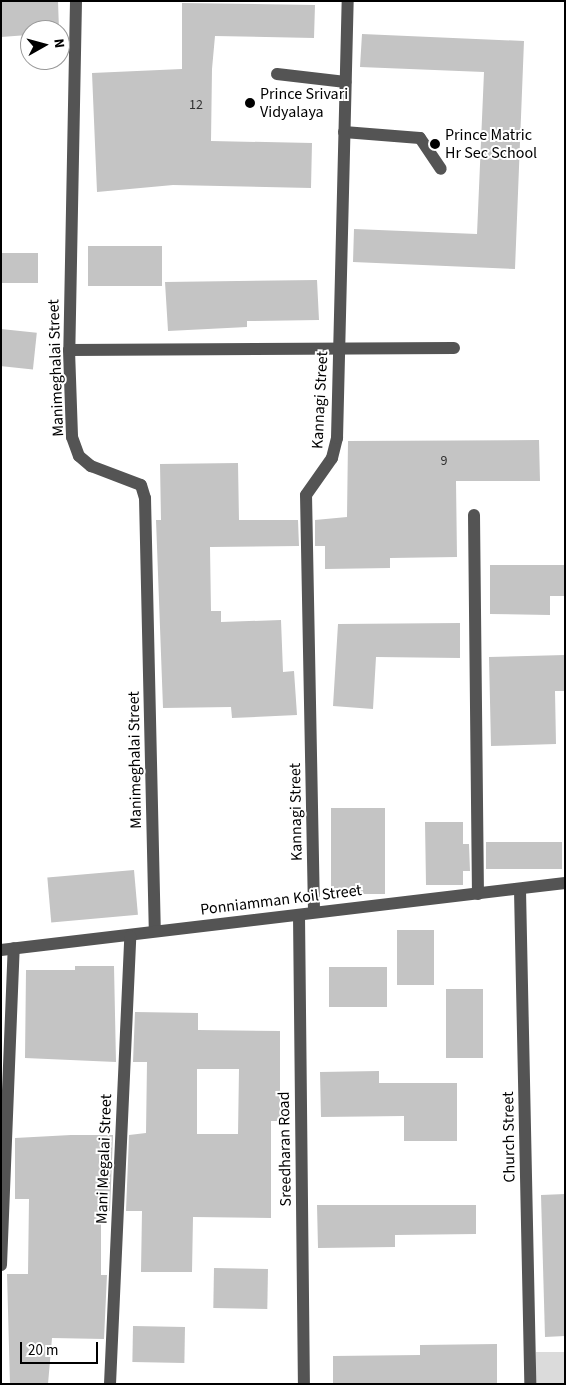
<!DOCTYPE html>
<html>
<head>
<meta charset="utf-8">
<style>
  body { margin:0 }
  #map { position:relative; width:566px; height:1385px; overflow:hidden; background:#fff; font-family:"Source Sans 3",sans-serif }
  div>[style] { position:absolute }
  .green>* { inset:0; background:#dbdbdb; transform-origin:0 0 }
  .building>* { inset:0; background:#c4c4c4; transform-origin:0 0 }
  .minor>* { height:12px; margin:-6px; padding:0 6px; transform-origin:6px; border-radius:6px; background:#545454 }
  .dots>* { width:14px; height:14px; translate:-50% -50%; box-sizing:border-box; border:2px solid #fff; border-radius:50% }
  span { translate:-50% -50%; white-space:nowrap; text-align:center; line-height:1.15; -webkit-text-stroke:4px #fff; paint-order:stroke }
  .number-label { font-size:14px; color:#313131 }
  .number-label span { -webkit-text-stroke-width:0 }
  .poi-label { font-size:16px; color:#000 }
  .left { translate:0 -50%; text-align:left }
  .street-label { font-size:16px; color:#000 }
  .frame { position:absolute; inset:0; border:2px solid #000; pointer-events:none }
  .north { position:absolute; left:20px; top:20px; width:50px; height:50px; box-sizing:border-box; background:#fff; border:1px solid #999; border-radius:50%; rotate:83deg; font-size:14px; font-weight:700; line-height:20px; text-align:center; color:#000 }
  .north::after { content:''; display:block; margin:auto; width:18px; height:22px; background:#000; clip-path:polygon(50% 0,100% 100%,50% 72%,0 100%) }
  .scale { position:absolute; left:20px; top:1342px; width:78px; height:22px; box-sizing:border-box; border:2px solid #000; border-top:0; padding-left:6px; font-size:15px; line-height:18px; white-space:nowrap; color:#000; -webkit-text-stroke:4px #fff; paint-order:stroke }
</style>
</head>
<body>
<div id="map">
  <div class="green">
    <div style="left:565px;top:1352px;width:32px;height:29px;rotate:90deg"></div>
  </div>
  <div class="building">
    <div style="clip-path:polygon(1px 1px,58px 1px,59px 30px,27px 30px,28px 35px,1px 37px)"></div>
    <div style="clip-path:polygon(182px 3px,315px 5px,314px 38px,215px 36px,212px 69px,211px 141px,312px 143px,311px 188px,173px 185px,97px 192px,92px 73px,182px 69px)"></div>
    <div style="clip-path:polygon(362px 34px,524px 41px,515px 269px,353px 262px,354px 229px,477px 234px,484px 72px,360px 67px)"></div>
    <div style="left:162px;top:246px;width:40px;height:74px;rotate:90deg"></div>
    <div style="left:1px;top:253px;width:37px;height:30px"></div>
    <div style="clip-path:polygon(317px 280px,319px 320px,247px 321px,247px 327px,168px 331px,165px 282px)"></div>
    <div style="left:1px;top:329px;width:36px;height:37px;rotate:6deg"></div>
    <div style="clip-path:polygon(539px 440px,540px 481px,456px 481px,457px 557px,390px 558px,390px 568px,325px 569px,325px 546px,315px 546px,315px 520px,347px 517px,348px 441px)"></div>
    <div style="clip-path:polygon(238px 463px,239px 520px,298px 520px,299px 546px,210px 547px,211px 611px,221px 611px,221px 622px,281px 620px,283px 672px,294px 671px,297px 715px,232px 718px,231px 707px,163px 708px,156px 520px,161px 520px,160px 464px)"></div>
    <div style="clip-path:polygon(490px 565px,565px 565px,565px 596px,550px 596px,550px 615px,490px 614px)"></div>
    <div style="clip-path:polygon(460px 623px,460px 658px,376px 657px,373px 709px,333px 706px,338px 624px)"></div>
    <div style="clip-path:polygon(565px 655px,565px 691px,555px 691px,556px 744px,491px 746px,489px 657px)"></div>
    <div style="left:331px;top:808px;width:54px;height:86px"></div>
    <div style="clip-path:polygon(425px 822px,463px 822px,463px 844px,469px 844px,470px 871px,463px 871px,463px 885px,426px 885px)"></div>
    <div style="left:562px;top:842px;width:27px;height:76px;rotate:90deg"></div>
    <div style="left:134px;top:870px;width:45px;height:87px;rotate:85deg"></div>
    <div style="left:397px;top:930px;width:37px;height:55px"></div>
    <div style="clip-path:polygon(75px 966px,114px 966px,116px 1062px,25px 1058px,26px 970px,75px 970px)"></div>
    <div style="left:387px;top:967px;width:40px;height:58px;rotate:90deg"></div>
    <div style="left:446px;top:989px;width:37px;height:69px"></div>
    <div style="clip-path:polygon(evenodd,135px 1012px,198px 1013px,198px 1030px,280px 1031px,280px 1121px,271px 1121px,271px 1218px,193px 1217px,192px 1272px,141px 1272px,142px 1211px,126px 1211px,129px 1135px,146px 1133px,147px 1062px,133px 1062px,135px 1012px,197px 1069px,239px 1069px,238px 1134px,197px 1134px,197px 1069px)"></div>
    <div style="clip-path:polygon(379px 1071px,379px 1083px,457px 1083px,457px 1141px,404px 1141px,404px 1116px,321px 1117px,320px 1072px)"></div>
    <div style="clip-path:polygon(71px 1135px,113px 1135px,110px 1211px,101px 1211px,101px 1275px,107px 1275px,104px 1339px,52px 1338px,48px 1384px,10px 1384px,7px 1274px,28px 1274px,29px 1199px,15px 1199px,15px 1138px)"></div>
    <div style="clip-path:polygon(565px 1194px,565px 1336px,545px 1337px,541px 1195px)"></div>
    <div style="clip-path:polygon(317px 1205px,476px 1205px,476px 1234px,395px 1235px,395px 1247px,318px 1248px)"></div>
    <div style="left:214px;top:1268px;width:54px;height:40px;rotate:1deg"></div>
    <div style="left:133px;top:1326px;width:52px;height:36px;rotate:1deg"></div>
    <div style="clip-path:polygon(497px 1344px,497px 1384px,333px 1384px,333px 1356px,420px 1355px,420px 1345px)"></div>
  </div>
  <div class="minor">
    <div style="left:76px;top:1px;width:349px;rotate:91.1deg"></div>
    <div style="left:69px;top:350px;width:87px;rotate:88deg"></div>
    <div style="left:72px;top:437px;width:20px;rotate:70deg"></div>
    <div style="left:79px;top:456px;width:16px;rotate:40deg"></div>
    <div style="left:91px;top:466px;width:53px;rotate:20.8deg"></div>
    <div style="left:141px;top:485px;width:14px;rotate:73deg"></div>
    <div style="left:145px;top:498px;width:433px;rotate:88.7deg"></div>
    <div style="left:277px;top:74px;width:69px;rotate:6.6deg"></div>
    <div style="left:344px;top:132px;width:76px;rotate:4.5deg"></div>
    <div style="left:420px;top:138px;width:37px;rotate:56deg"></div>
    <div style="left:69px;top:350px;width:385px;rotate:-0.3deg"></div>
    <div style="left:474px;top:515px;width:379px;rotate:89.4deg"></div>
    <div style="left:520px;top:890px;width:494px;rotate:88.8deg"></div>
    <div style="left:314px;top:911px;width:416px;rotate:-91.1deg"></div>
    <div style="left:306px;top:495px;width:45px;rotate:-54.9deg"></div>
    <div style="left:332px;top:458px;width:21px;rotate:-76deg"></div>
    <div style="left:337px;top:438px;width:437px;rotate:-88.6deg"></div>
    <div style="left:299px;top:915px;width:469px;rotate:89.4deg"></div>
    <div style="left:1px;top:950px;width:568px;rotate:-6.77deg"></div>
    <div style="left:1px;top:1265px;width:317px;rotate:-87.7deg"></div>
    <div style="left:110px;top:1384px;width:448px;rotate:-87.4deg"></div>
  </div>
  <div class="dots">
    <div style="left:250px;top:103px;background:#000"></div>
    <div style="left:435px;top:144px;background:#000"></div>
  </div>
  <div class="number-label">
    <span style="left:196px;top:105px">12</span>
    <span style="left:444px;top:461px">9</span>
  </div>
  <div class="poi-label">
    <span class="left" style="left:260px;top:103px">Prince Srivari<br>Vidyalaya</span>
    <span class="left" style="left:445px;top:144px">Prince Matric<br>Hr Sec School</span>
  </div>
  <div class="street-label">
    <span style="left:56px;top:368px;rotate:-92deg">Manimeghalai Street</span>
    <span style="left:320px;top:400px;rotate:-87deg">Kannagi Street</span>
    <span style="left:135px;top:760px;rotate:-91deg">Manimeghalai Street</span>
    <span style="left:296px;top:812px;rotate:-91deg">Kannagi Street</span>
    <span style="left:281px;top:900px;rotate:-7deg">Ponniamman Koil Street</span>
    <span style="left:509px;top:1137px;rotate:-91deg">Church Street</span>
    <span style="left:285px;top:1149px;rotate:-91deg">Sreedharan Road</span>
    <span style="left:104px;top:1159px;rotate:-88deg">Mani Megalai Street</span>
  </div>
  <div class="frame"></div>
  <div class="north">N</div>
  <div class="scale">20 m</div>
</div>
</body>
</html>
